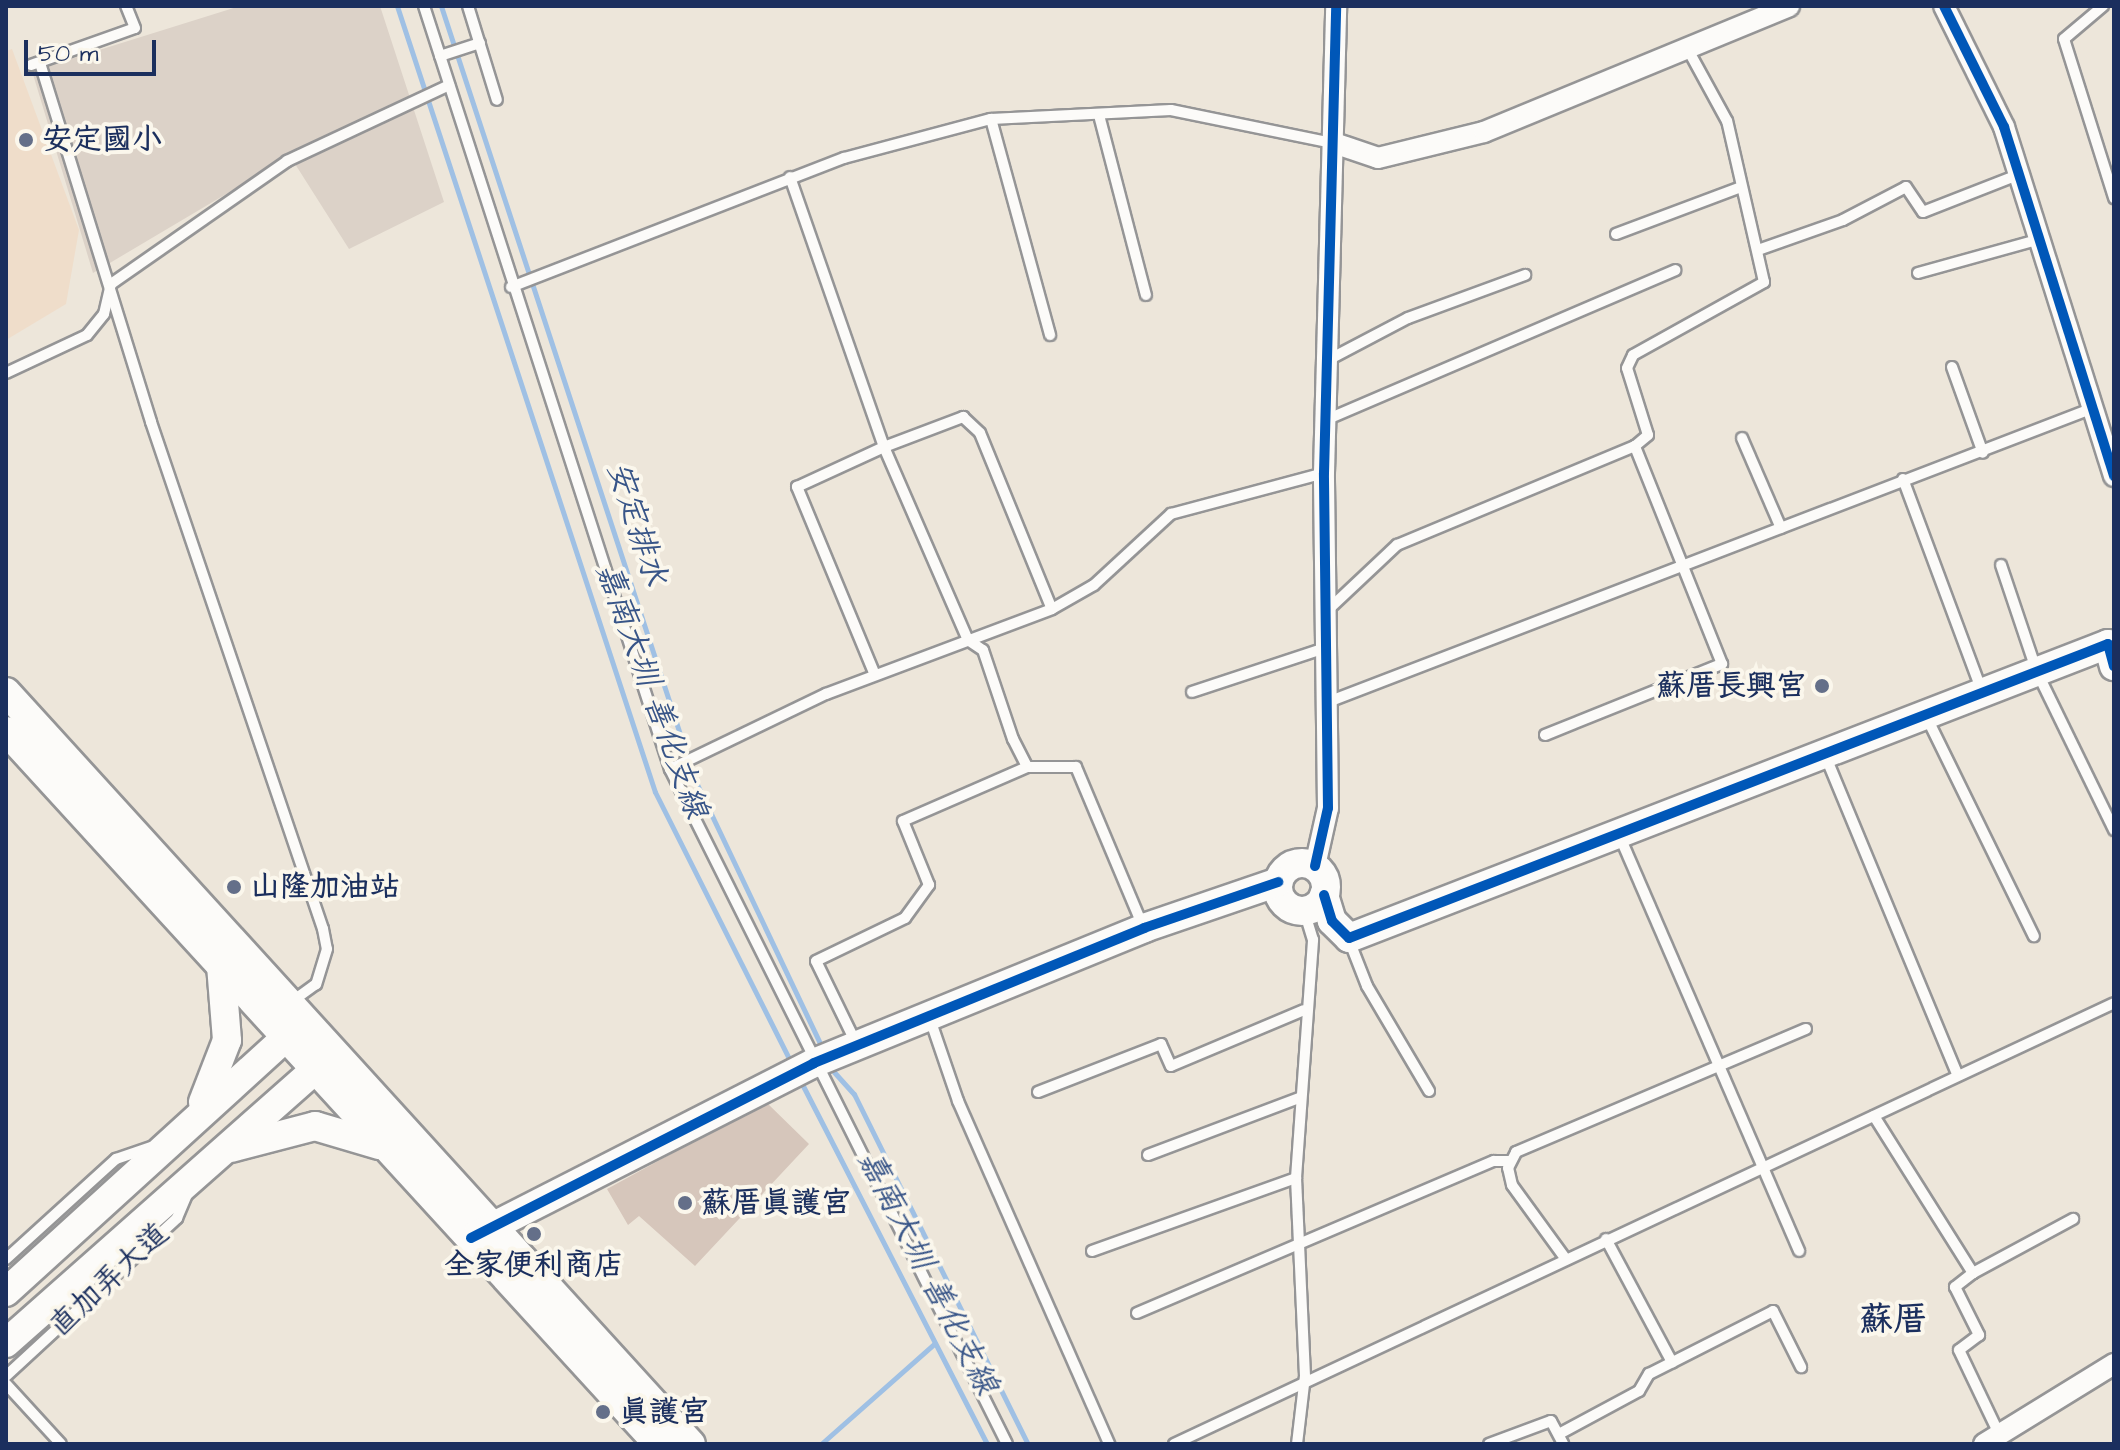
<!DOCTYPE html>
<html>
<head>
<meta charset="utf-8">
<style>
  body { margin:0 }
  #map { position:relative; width:2120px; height:1450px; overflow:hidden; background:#ede6da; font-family:"Architects Daughter","LXGW WenKai TC",sans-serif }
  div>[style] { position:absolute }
  .built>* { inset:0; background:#efddca }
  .industrial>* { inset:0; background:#dcd2c8 }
  .stream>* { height:5px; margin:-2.5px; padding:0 2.5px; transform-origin:2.5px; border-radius:2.5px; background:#9fc0e4 }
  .building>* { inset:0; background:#d6c6bb }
  .roads { filter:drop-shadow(2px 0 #959596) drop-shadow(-2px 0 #959596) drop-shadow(0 2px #959596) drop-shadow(0 -2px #959596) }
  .lane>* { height:10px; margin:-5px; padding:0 5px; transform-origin:5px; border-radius:5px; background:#fcfbf9 }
  .street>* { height:20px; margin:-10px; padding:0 10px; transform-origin:10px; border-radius:10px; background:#fcfbf9 }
  .secondary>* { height:28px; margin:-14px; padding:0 14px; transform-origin:14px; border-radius:14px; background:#fcfbf9 }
  .secondary>.ring { margin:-14px; padding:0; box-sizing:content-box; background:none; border:28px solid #fcfbf9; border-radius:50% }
  .cycleway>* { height:10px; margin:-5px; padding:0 5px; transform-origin:5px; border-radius:5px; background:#0057b8 }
  .dots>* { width:22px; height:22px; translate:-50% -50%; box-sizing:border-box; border:4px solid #fbf7ec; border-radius:50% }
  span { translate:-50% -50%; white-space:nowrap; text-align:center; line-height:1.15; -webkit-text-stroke:8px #fbf7ec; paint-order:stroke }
  .poi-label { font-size:30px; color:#1b2f5e; font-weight:700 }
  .left { translate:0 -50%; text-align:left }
  .right { translate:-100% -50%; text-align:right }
  .street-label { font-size:30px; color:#1b2f5e }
  .water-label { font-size:32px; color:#385588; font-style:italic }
  .quarter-label { font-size:34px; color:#1b2f5e; font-weight:700 }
  .frame { position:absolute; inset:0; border:8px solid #1b2f5e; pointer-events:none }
  .scale { position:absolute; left:24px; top:40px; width:132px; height:36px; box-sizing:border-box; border:4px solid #1b2f5e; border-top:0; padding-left:10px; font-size:24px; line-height:28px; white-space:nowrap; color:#1b2f5e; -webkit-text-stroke:6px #fbf7ec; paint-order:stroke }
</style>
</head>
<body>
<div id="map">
  <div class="built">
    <div style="clip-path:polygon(12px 49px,79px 230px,66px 304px,6px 340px,6px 51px)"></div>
  </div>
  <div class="industrial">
    <div style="clip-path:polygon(240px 6px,380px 6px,444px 202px,349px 249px,290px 156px,93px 273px,32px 71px)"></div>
  </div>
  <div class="stream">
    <div style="left:397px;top:6px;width:827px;rotate:71.83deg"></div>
    <div style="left:655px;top:792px;width:307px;rotate:63.3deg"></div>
    <div style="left:441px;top:6px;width:815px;rotate:71.83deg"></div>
    <div style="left:695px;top:780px;width:291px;rotate:64.6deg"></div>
    <div style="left:834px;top:1072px;width:30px;rotate:48deg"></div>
    <div style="left:854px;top:1094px;width:391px;rotate:63.6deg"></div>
    <div style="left:801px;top:1082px;width:407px;rotate:62.8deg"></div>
    <div style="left:821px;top:1444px;width:151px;rotate:-41.5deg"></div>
  </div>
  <div class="building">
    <div style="clip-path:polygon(766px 1102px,809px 1144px,695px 1266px,639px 1216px,628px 1225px,607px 1189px)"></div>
  </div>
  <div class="roads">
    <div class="lane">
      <div style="left:424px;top:6px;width:802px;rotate:72.13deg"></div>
      <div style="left:670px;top:769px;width:754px;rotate:63.47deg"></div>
      <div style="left:468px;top:6px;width:98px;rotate:72.9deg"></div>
      <div style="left:2103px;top:6px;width:51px;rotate:139.8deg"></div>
      <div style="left:2064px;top:39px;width:167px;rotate:72.5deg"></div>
      <div style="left:440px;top:56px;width:42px;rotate:-18deg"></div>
      <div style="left:40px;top:63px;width:376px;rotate:72.8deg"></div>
      <div style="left:151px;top:422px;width:535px;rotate:71.26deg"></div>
      <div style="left:323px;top:929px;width:20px;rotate:79deg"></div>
      <div style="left:327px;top:949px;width:37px;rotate:107deg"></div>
      <div style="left:316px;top:984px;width:29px;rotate:144deg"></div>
      <div style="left:31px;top:65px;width:110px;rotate:-19.6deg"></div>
      <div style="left:135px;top:28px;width:24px;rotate:-112deg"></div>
      <div style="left:1099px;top:115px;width:186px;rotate:75.4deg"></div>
      <div style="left:991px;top:119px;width:224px;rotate:74.7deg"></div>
      <div style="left:790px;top:177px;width:286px;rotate:70.8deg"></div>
      <div style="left:884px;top:447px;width:210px;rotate:66.5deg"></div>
      <div style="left:968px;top:640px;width:18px;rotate:34deg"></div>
      <div style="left:983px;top:650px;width:94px;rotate:71.4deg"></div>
      <div style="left:1013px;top:739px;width:31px;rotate:63deg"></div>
      <div style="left:1027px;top:767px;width:49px"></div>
      <div style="left:1076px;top:767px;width:173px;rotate:67.2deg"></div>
      <div style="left:1616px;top:234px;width:134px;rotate:-20.6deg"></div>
      <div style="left:1758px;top:250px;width:90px;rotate:-19.4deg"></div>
      <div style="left:1843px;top:220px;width:71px;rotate:-27.6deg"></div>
      <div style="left:1906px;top:187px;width:30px;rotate:56deg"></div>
      <div style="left:1923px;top:212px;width:104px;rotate:-21.4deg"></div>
      <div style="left:1918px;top:273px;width:128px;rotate:-15.5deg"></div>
      <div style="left:511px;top:287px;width:357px;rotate:-21.2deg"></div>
      <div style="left:844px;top:158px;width:152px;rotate:-14.9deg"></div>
      <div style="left:991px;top:119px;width:180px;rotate:-2.9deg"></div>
      <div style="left:1171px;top:110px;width:164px;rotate:11.6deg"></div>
      <div style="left:1328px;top:360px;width:90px;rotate:-27.7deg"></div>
      <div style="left:1408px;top:318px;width:125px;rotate:-20.2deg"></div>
      <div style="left:1952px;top:367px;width:91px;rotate:70.2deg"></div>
      <div style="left:6px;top:373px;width:89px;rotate:-25.1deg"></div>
      <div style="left:87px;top:335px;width:27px;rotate:-51deg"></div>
      <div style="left:104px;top:314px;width:31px;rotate:-77deg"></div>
      <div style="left:111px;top:284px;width:215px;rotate:-34.9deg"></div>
      <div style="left:287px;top:161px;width:179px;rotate:-25.1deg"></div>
      <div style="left:1328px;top:419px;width:378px;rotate:-23.2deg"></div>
      <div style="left:1742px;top:438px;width:98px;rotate:66.6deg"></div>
      <div style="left:1903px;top:479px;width:226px;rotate:69.6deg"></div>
      <div style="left:2001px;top:565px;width:113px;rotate:71.4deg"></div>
      <div style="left:2037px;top:672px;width:176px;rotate:64deg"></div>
      <div style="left:1328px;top:610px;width:95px;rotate:-43.3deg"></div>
      <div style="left:1397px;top:545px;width:258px;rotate:-22.6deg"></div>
      <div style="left:1635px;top:446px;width:17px;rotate:-40deg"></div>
      <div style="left:1648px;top:435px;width:70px;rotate:-107.4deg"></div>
      <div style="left:1627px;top:368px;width:14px;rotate:-65deg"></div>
      <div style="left:1633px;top:355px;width:150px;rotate:-29.1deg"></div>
      <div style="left:1764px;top:282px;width:165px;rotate:-102.9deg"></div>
      <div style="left:1727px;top:121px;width:83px;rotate:-118.7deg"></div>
      <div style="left:875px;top:675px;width:204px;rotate:-112.5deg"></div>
      <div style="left:797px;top:487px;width:96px;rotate:-24.7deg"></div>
      <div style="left:884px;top:447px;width:85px;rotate:-20.8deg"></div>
      <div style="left:963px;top:417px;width:23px;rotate:43deg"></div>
      <div style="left:980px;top:433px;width:190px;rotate:67.8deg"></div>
      <div style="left:1192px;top:692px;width:140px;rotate:-18.3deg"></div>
      <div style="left:1328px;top:702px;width:820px;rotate:-21.02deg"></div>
      <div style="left:1927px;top:718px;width:243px;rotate:63.9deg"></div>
      <div style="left:1545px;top:735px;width:191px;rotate:-21.9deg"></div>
      <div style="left:1722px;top:664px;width:235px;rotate:-111.8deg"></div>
      <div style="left:1825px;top:755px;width:345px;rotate:67.5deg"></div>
      <div style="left:670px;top:769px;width:173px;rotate:-25.7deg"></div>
      <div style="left:826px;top:694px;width:241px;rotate:-20.6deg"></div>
      <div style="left:1052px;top:609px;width:48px;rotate:-29.7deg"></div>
      <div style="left:1094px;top:585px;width:105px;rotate:-42.7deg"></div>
      <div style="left:1171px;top:514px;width:158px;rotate:-15deg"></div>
      <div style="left:1620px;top:837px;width:451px;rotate:66.6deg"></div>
      <div style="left:1349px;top:940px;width:49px;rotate:68.6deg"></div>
      <div style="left:1367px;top:986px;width:122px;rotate:59.4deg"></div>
      <div style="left:930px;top:1019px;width:87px;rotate:71.1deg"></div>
      <div style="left:958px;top:1101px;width:375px;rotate:66.2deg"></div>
      <div style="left:856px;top:1043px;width:91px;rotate:-116deg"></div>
      <div style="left:816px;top:961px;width:99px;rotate:-25.8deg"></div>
      <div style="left:905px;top:918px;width:41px;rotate:-54deg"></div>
      <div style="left:929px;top:885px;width:69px;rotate:-112.1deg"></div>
      <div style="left:903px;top:821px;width:135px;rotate:-23.5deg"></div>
      <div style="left:1038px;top:1092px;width:132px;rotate:-21.3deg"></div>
      <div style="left:1161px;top:1044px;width:24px;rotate:66deg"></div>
      <div style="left:1171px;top:1066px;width:144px;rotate:-22.8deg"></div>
      <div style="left:1874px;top:1116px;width:186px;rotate:57.8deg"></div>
      <div style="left:1973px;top:1273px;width:114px;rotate:-28.4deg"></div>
      <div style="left:1148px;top:1155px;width:161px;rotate:-20.7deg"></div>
      <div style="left:1606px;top:1239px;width:140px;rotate:61.8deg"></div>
      <div style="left:1092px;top:1251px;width:217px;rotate:-19.7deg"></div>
      <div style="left:1565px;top:1258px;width:90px;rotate:-126deg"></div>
      <div style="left:1512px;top:1185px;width:17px;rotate:-103deg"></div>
      <div style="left:1508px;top:1168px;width:18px;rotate:-63deg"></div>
      <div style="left:1516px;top:1152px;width:315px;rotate:-23deg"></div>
      <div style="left:6px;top:1259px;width:149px;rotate:-42.3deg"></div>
      <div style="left:116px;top:1159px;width:37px;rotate:-19deg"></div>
      <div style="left:1973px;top:1273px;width:23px;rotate:142deg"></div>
      <div style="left:1955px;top:1287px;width:54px;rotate:63.4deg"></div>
      <div style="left:1979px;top:1335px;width:25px;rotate:143deg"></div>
      <div style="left:1959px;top:1350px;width:93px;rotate:64.5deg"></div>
      <div style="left:1137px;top:1313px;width:388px;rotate:-23.1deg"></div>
      <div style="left:1494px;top:1161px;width:15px"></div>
      <div style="left:6px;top:1376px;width:233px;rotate:-42.7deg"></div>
      <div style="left:177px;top:1218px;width:25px;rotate:-67deg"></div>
      <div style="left:6px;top:1384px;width:81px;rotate:47.5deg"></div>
      <div style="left:1559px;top:1434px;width:91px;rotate:-28.3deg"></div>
      <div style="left:1639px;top:1391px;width:20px;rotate:-60deg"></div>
      <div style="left:1649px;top:1374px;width:139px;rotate:-26.9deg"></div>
      <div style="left:1773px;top:1311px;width:63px;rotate:63.4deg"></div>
      <div style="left:1174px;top:1444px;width:1038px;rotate:-25.13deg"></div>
      <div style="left:1297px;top:1444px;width:68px;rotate:-83.3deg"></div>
      <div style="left:1305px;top:1376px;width:198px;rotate:-92.6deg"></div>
      <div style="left:1296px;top:1178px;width:239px;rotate:-85.9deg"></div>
      <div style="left:1313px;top:940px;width:30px;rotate:-107deg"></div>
      <div style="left:1489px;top:1444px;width:66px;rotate:-20.4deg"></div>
      <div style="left:1551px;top:1421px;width:26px;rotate:62deg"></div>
    </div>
    <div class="street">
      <div style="left:1944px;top:6px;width:135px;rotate:63.6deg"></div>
      <div style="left:2004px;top:127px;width:366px;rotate:72.5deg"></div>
      <div style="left:1334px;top:143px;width:46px;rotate:18.8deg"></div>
      <div style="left:1378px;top:158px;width:109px;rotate:-13.8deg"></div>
      <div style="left:1484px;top:132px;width:330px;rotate:-22.4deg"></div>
      <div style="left:1315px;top:866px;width:59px;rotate:-77.4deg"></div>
      <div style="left:1328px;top:808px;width:335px;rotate:-90.7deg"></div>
      <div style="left:1324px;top:473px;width:467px;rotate:-88.5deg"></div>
      <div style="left:1984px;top:1444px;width:153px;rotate:-31.6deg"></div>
    </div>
    <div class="secondary">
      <div style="left:6px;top:692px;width:1017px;rotate:47.67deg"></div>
      <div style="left:6px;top:731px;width:966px;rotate:47.56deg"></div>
      <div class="ring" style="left:1278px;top:863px;width:20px;height:20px"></div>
      <div style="left:1324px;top:895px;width:27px;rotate:73deg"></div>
      <div style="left:1332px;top:921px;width:24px;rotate:45deg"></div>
      <div style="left:1349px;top:938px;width:814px;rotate:-21.17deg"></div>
      <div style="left:2108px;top:644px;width:23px;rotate:75deg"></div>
      <div style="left:203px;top:1102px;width:66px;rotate:-68.8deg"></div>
      <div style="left:227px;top:1040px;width:74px;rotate:-94.6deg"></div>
      <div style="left:231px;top:1148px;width:87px;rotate:-14.7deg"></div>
      <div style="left:315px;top:1126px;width:67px;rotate:16.5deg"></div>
      <div style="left:478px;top:1234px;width:377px;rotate:-27deg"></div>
      <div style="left:814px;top:1063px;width:357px;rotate:-22.2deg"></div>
      <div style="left:1144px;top:928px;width:142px;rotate:-18.9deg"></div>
      <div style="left:6px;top:1292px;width:396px;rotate:-42.3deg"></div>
      <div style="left:6px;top:1343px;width:431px;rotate:-41.5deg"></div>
    </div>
  </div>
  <div class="cycleway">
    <div style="left:1944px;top:6px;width:135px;rotate:63.6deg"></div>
    <div style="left:2004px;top:127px;width:366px;rotate:72.5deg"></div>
    <div style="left:1315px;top:866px;width:59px;rotate:-77.4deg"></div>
    <div style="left:1328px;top:808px;width:335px;rotate:-90.7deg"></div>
    <div style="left:1324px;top:473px;width:467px;rotate:-88.5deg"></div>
    <div style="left:1324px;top:895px;width:27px;rotate:73deg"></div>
    <div style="left:1332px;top:921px;width:24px;rotate:45deg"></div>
    <div style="left:1349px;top:938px;width:814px;rotate:-21.17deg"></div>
    <div style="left:2108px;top:644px;width:23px;rotate:75deg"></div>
    <div style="left:471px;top:1238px;width:385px;rotate:-27deg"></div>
    <div style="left:814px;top:1063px;width:357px;rotate:-22.2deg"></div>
    <div style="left:1144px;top:928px;width:142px;rotate:-18.9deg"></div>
  </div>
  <div class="dots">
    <div style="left:26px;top:140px;background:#646f89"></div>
    <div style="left:1822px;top:686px;background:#646f89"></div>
    <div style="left:234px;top:887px;background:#646f89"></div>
    <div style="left:685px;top:1203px;background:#646f89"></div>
    <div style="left:534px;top:1234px;background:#646f89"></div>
    <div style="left:603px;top:1412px;background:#646f89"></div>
  </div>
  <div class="poi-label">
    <span class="left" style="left:42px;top:140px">安定國小</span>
    <span class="right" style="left:1806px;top:686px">蘇厝長興宮</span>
    <span class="left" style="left:250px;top:887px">山隆加油站</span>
    <span class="left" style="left:701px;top:1203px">蘇厝真護宮</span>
    <span style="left:534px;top:1265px">全家便利商店</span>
    <span class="left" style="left:619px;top:1412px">真護宮</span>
  </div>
  <div class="street-label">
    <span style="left:109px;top:1280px;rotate:-43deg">直加弄大道</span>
  </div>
  <div class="water-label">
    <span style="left:636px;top:524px;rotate:72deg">安定排水</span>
    <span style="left:651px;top:691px;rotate:70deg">嘉南大圳 善化支線</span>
    <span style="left:927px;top:1273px;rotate:63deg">嘉南大圳 善化支線</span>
  </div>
  <div class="quarter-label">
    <span style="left:1893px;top:1321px">蘇厝</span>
  </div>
  <div class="frame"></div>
  <div class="scale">50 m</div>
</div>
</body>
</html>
